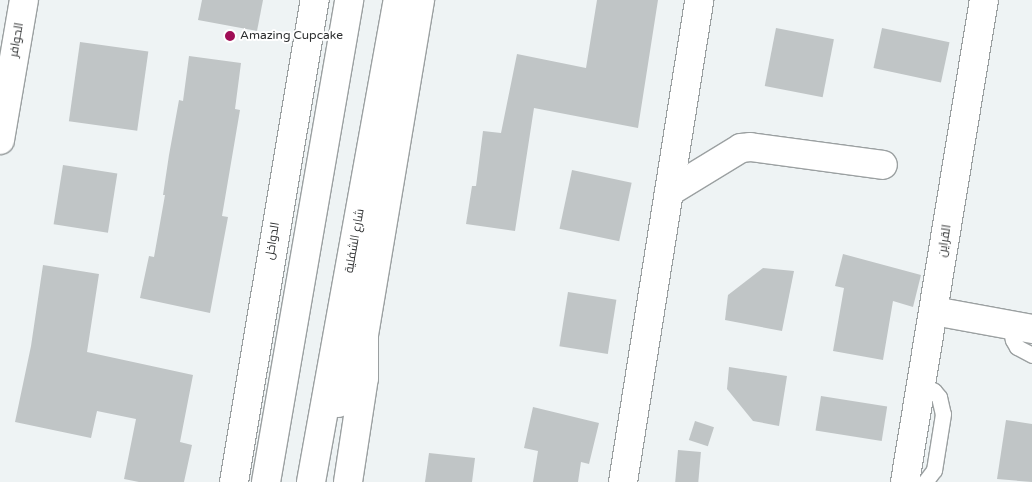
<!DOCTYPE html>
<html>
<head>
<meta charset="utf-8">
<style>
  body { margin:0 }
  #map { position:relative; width:1032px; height:482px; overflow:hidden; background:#eef3f4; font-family:"Varela Round",Cairo,sans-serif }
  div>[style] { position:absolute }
  .building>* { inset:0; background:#c0c5c6; transform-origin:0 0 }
  .roads { filter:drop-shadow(1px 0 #9ba0a1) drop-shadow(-1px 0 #9ba0a1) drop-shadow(0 1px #9ba0a1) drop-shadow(0 -1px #9ba0a1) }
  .lane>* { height:15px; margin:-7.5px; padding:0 7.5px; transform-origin:7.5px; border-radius:7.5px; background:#fff }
  .street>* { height:28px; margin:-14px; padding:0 14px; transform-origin:14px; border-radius:14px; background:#fff }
  .secondary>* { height:28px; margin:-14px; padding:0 14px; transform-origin:14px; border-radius:14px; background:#fff }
  .dots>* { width:14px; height:14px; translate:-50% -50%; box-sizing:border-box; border:2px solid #fff; border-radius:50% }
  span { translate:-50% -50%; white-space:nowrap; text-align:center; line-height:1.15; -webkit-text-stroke:4px #fff; paint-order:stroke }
  .poi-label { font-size:12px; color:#2d2f30 }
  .left { translate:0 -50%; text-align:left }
  .street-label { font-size:12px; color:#2d2f30 }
</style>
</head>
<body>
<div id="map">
  <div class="building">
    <div style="clip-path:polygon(202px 0,263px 0,257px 31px,198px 20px)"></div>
    <div style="clip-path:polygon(597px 0,658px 0,638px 128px,534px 108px,515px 231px,466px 224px,472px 186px,476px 186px,483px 131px,501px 133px,517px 54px,586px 68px)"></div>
    <div style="left:776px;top:28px;width:59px;height:59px;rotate:11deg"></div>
    <div style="left:882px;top:28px;width:69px;height:41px;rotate:12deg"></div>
    <div style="left:80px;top:42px;width:69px;height:80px;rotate:8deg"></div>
    <div style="clip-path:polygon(189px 56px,241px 63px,235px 109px,240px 110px,222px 216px,228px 217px,210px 313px,140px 298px,149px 256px,154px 257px,165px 195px,163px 195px,169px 155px,179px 100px,183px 101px)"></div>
    <div style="left:63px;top:165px;width:55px;height:60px;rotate:9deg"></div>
    <div style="left:572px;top:170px;width:61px;height:60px;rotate:12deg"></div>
    <div style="clip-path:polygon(843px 254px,921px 275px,913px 307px,893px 301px,883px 360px,833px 351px,844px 288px,835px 286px)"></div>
    <div style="clip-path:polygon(43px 265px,99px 274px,87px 352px,193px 375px,180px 442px,192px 445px,184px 482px,139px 482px,124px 479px,136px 419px,97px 411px,91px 438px,15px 422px,31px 346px)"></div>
    <div style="clip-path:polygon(763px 268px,794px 271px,782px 331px,725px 320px,728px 295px)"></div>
    <div style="left:568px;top:292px;width:49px;height:55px;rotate:9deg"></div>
    <div style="clip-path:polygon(729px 367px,787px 376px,779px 426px,753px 421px,727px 389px)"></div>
    <div style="left:821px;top:396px;width:67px;height:35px;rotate:9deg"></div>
    <div style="clip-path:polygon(533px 407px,599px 423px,589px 464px,581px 462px,578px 482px,533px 482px,538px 451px,524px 448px)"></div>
    <div style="clip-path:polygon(1006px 420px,1032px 424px,1032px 482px,997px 479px)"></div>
    <div style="left:695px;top:421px;width:20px;height:20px;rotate:18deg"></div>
    <div style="left:678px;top:450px;width:23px;height:32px;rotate:5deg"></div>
    <div style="clip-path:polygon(429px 453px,475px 458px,472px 482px,425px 482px)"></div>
  </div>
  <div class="roads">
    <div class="lane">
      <div style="left:1010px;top:325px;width:15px;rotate:79deg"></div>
      <div style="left:1013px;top:340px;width:8px;rotate:60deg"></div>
      <div style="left:1017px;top:347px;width:17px;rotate:28deg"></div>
      <div style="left:922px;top:384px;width:14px;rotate:30deg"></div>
      <div style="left:934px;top:391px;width:8px;rotate:50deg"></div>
      <div style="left:939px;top:397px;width:17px;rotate:77deg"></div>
      <div style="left:943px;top:414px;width:57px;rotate:99.1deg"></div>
      <div style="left:934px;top:470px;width:15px;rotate:127deg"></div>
    </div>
    <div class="street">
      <div style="left:0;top:140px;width:142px;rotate:-80.3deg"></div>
      <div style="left:669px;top:192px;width:84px;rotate:-31.4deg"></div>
      <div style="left:741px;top:148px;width:9px;rotate:-6deg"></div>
      <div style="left:750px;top:147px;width:134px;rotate:7.7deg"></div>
      <div style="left:934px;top:311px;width:100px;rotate:10.4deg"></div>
      <div style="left:234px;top:482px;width:489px;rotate:-80.5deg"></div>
      <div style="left:348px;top:482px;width:105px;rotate:-81.3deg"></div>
      <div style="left:364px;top:378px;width:43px;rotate:-90deg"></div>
      <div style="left:364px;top:335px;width:340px;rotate:-80.5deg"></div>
      <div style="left:623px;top:482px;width:488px;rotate:-81deg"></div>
      <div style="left:905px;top:482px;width:488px;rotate:-80.7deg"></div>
    </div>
    <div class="secondary">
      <div style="left:338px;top:403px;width:73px;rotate:-69.1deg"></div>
      <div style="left:266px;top:482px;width:489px;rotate:-80.2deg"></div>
      <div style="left:311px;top:482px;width:490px;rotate:-79.8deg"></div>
    </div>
  </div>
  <div class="dots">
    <div style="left:230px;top:36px;background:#a00e56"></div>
  </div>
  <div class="poi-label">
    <span class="left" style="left:240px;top:36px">Amazing Cupcake</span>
  </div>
  <div class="street-label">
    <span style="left:17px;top:40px;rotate:-80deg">الحوافر</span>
    <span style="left:273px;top:241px;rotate:-81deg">الدواخل</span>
    <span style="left:355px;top:241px;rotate:-80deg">شارع الشفلية</span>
    <span style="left:945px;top:241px;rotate:-81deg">القراين</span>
  </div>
</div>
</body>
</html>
